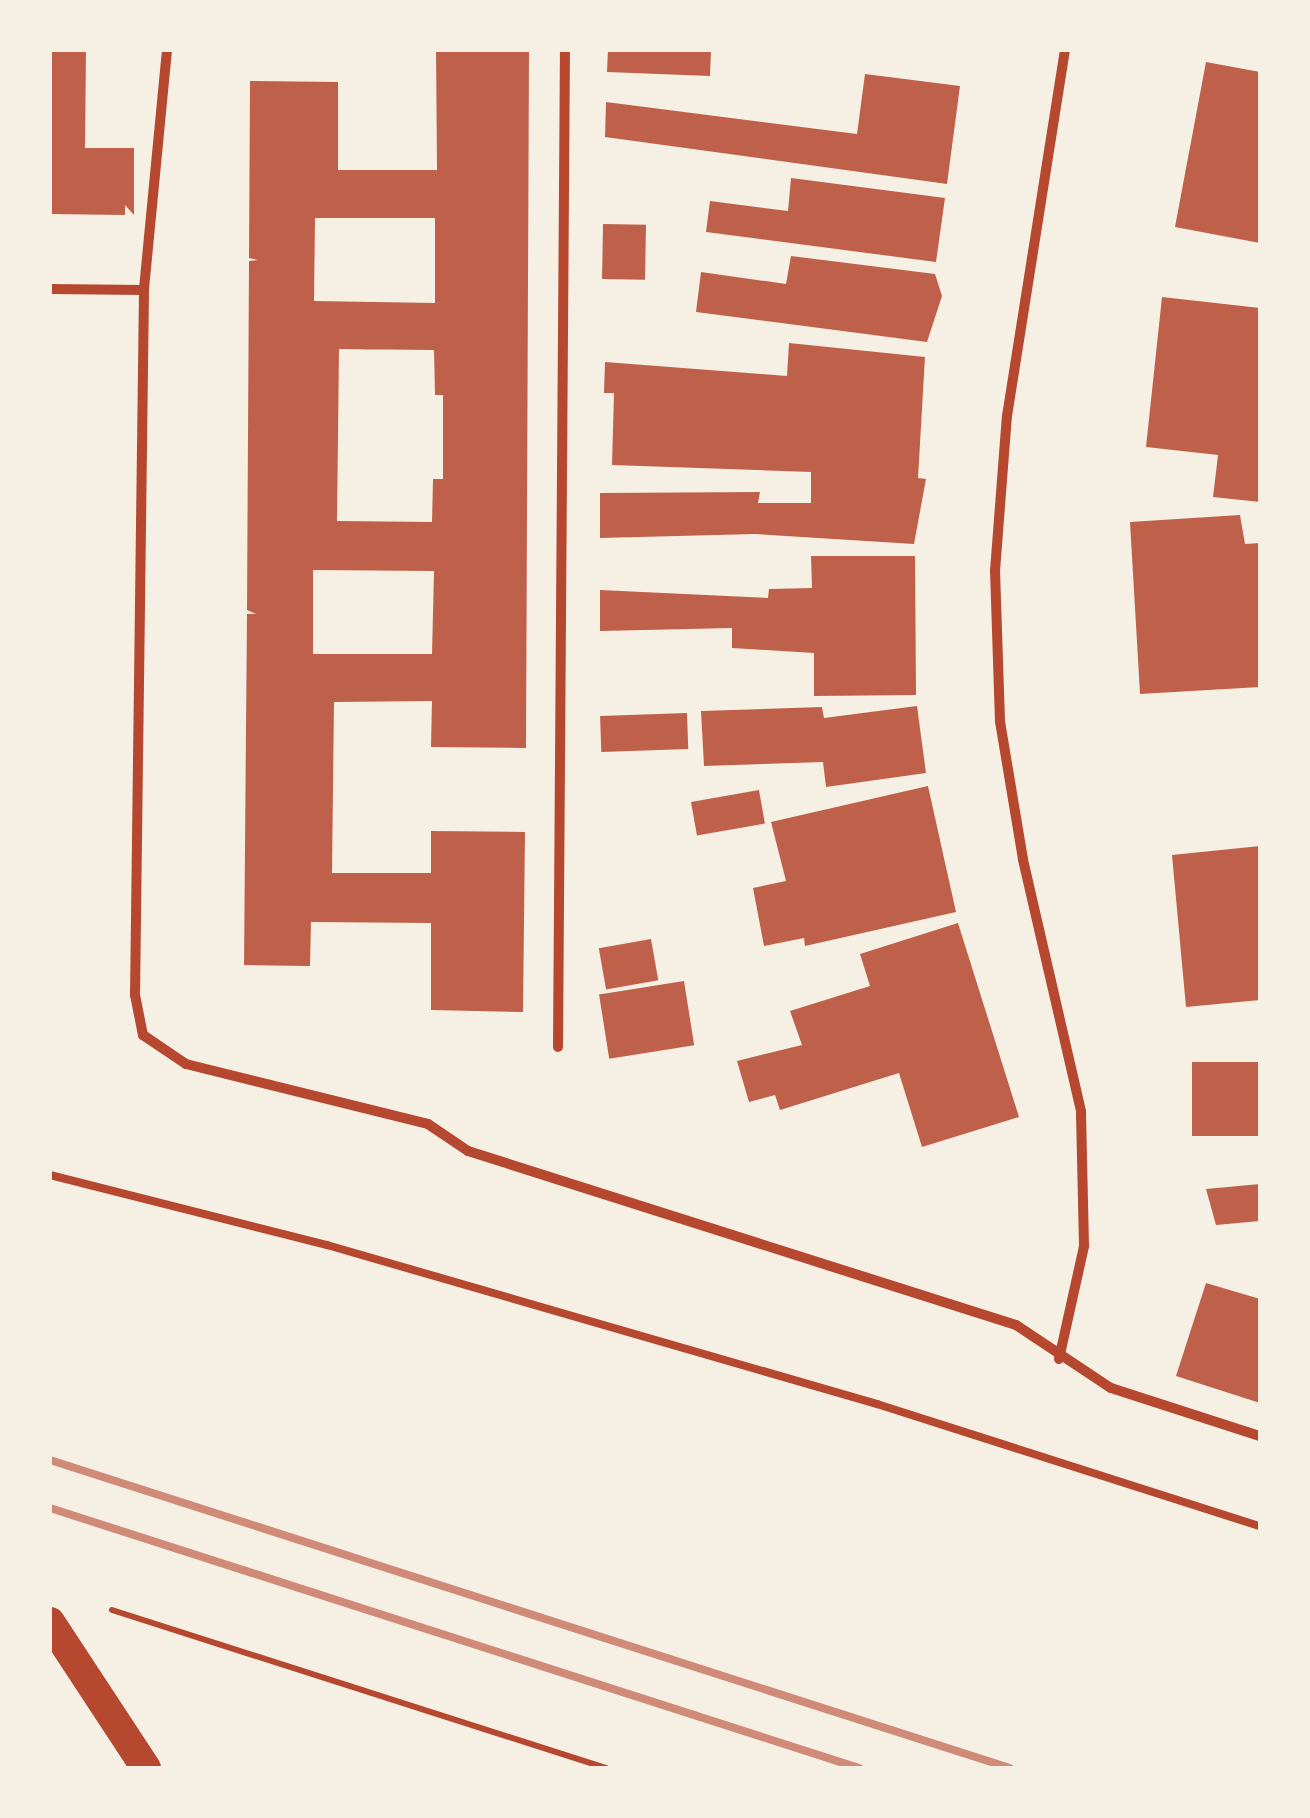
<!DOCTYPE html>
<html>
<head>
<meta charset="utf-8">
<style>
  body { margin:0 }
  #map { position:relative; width:1310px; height:1818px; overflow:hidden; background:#f6efe4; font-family:Jost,sans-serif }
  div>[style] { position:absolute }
  .building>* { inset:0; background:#bf614a; transform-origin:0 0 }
  .path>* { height:6px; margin:-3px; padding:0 3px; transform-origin:3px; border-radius:3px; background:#b5482f }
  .service>* { height:8px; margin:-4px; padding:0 4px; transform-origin:4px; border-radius:4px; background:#b5482f }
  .minor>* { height:10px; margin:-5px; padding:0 5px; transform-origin:5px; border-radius:5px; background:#b5482f }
  .motorway>* { height:30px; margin:-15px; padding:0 15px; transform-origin:15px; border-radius:15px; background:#b5482f }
  .rail>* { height:8px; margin:-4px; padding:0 4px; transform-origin:4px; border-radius:4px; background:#cf8b77 }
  span { translate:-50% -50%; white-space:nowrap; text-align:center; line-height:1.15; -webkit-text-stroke:8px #f6efe4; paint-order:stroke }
  .frame { position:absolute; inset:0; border:52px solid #f6efe4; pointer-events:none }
</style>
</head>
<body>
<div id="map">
  <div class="building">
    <div style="clip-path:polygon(50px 50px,86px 50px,85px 148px,134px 148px,134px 215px,125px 205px,125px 215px,50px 214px)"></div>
    <div style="clip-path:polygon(evenodd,436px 50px,529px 50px,526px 748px,431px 747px,432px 701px,334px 702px,332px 873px,431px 873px,431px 831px,525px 832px,523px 1012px,431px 1010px,431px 923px,311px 922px,310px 966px,244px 965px,247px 614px,256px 614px,247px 610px,249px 261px,258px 260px,249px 258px,250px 81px,338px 82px,338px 170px,437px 170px,436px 50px,315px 218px,435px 218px,435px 303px,314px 301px,315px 218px,436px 50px,339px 349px,434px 350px,435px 395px,443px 395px,443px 479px,433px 479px,432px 522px,337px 521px,339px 349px,436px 50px,313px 570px,434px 571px,432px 654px,313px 654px,313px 570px)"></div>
    <div style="clip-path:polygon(608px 50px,711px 50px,710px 76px,607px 72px)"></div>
    <div style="clip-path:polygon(1206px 62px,1260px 72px,1260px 243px,1175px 227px)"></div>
    <div style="clip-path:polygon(865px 74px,960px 86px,947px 184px,605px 137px,606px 102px,857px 134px)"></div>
    <div style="clip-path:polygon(791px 178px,945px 198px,936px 262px,706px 232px,710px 201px,788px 211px)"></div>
    <div style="left:603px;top:224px;width:43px;height:55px;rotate:1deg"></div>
    <div style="clip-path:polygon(791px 256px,935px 274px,942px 296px,927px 342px,696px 312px,701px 272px,786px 284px)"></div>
    <div style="clip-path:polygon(1162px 297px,1260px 308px,1260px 502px,1213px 497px,1218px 455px,1146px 447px)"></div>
    <div style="clip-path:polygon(789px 343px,925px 357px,918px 478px,926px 479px,914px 544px,755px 534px,600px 538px,600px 493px,760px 492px,758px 503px,811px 503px,811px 472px,612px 465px,614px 393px,604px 393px,605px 362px,787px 376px)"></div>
    <div style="clip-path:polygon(1240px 515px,1245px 544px,1260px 543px,1260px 687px,1140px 694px,1130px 522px)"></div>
    <div style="clip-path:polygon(811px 556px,915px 556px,916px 695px,814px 696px,814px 653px,732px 648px,732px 628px,600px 631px,600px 590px,768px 598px,769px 589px,812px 588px)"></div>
    <div style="clip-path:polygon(917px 706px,926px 773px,826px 787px,823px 762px,704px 766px,701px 711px,822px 707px,824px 718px)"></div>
    <div style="left:687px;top:713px;width:36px;height:87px;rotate:88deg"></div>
    <div style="clip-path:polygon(928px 786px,956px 912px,805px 946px,804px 938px,764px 946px,753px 888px,786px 881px,771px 822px)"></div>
    <div style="left:759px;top:790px;width:34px;height:69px;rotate:80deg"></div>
    <div style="clip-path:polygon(1260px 846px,1260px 1000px,1186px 1007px,1172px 855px)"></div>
    <div style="clip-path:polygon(958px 923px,1019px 1117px,922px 1147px,899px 1073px,780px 1110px,775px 1095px,749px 1102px,737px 1061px,802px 1045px,790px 1011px,870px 986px,860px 954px)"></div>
    <div style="left:651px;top:939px;width:42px;height:53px;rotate:80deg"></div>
    <div style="left:684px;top:981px;width:65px;height:86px;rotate:81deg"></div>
    <div style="left:1260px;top:1062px;width:74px;height:68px;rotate:90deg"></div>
    <div style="clip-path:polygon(1260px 1184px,1260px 1221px,1216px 1225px,1206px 1189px)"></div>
    <div style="clip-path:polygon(1206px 1283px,1260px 1299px,1260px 1403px,1176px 1376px)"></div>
  </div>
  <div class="path">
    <div style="left:112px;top:1610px;width:519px;rotate:17.74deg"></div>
  </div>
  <div class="service">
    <div style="left:50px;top:1175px;width:286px;rotate:14.2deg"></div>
    <div style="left:327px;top:1245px;width:573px;rotate:16.12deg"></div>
    <div style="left:877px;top:1404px;width:402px;rotate:17.7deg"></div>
  </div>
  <div class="minor">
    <div style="left:167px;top:50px;width:241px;rotate:95.5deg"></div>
    <div style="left:144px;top:290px;width:705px;rotate:90.73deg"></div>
    <div style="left:135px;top:995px;width:41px;rotate:78.7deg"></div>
    <div style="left:143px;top:1035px;width:52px;rotate:34deg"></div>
    <div style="left:186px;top:1064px;width:249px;rotate:13.9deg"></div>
    <div style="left:428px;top:1124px;width:48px;rotate:34deg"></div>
    <div style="left:468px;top:1151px;width:575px;rotate:17.62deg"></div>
    <div style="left:1016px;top:1325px;width:114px;rotate:33.6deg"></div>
    <div style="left:1111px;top:1388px;width:157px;rotate:17.9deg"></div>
    <div style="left:50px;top:289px;width:94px;rotate:0.6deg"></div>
    <div style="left:558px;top:1047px;width:997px;rotate:-89.6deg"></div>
    <div style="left:1059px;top:1359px;width:116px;rotate:-77.5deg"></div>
    <div style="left:1084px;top:1246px;width:135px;rotate:-91.3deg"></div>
    <div style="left:1081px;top:1111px;width:259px;rotate:-103deg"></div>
    <div style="left:1023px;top:859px;width:140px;rotate:-99.5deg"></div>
    <div style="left:1000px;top:721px;width:150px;rotate:-91.9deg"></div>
    <div style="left:995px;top:571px;width:155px;rotate:-85.6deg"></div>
    <div style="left:1007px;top:416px;width:371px;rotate:-81deg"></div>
  </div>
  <div class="motorway">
    <div style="left:50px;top:1622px;width:175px;rotate:56.7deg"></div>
  </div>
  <div class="rail">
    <div style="left:50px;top:1460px;width:1008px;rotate:17.79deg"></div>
    <div style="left:50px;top:1508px;width:850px;rotate:17.82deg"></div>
  </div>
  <div class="frame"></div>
</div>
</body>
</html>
